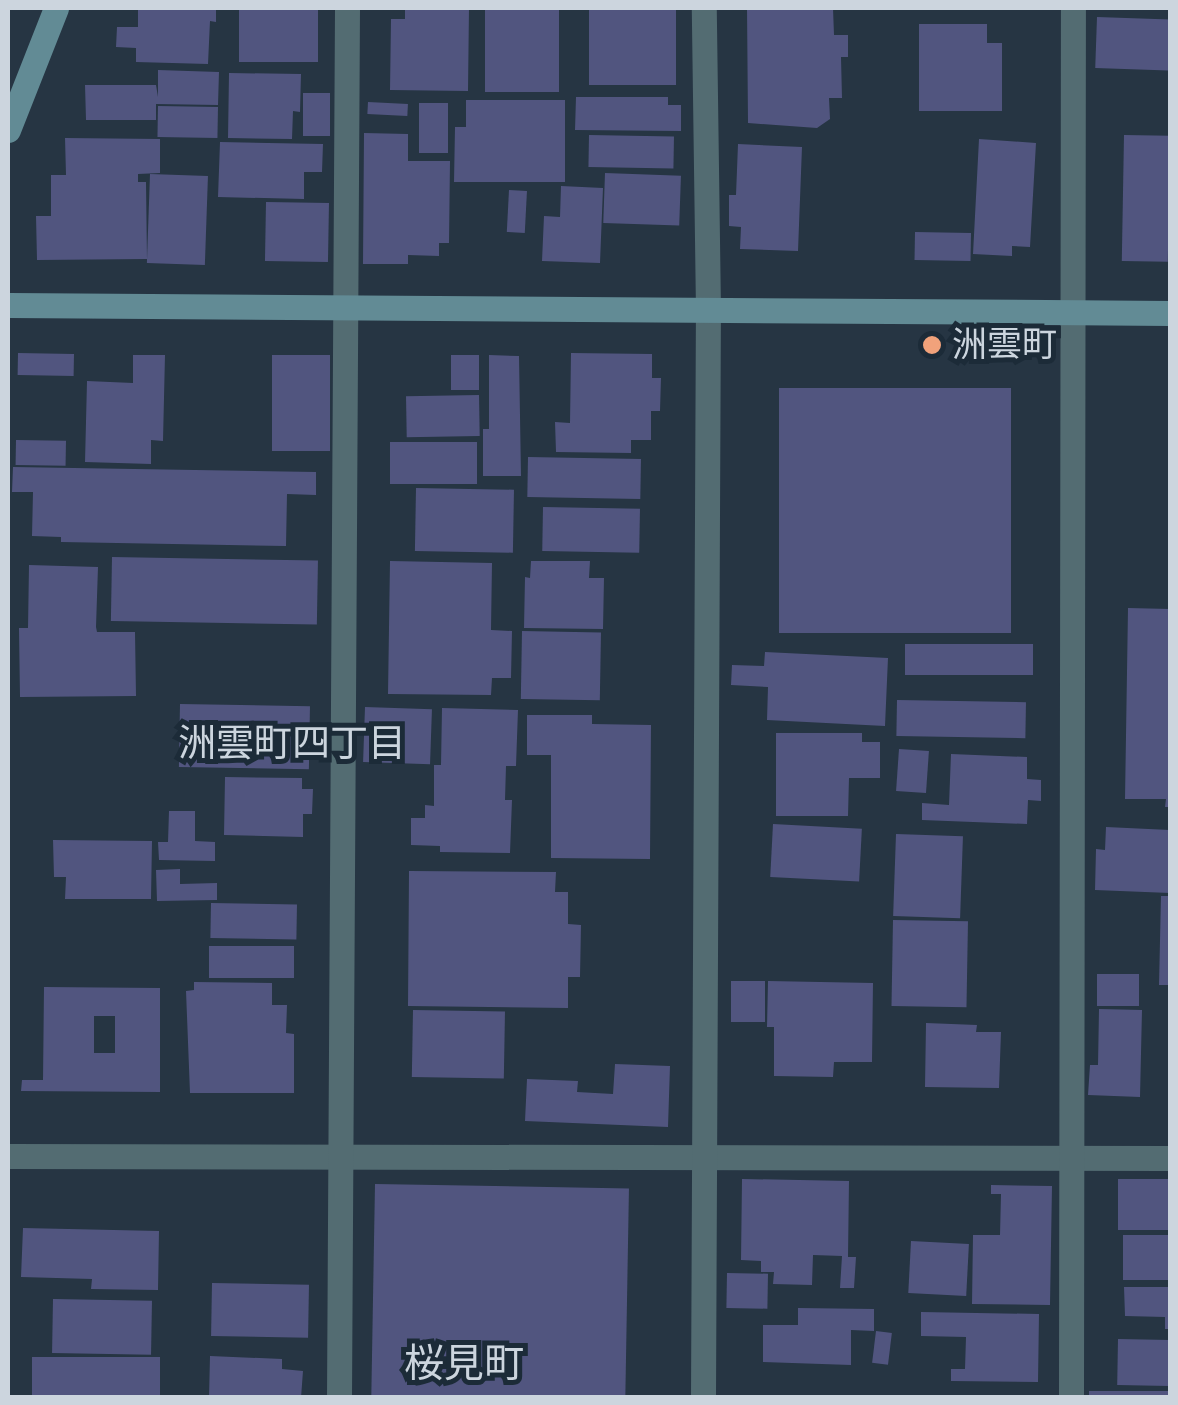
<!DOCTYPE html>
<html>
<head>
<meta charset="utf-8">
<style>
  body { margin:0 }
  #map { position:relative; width:1178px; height:1405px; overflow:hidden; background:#263543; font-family:Karla,"Noto Sans JP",sans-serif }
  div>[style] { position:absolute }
  .building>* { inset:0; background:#51557f; transform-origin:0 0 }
  .street>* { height:25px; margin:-12.5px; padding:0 12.5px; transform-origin:12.5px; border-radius:12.5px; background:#536c72 }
  .secondary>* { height:25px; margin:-12.5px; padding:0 12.5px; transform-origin:12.5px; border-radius:12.5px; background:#628b95 }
  .dots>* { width:28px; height:28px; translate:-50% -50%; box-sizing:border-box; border:5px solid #1c2b38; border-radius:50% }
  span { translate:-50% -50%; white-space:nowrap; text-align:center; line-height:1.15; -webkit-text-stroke:10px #1c2b38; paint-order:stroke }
  .poi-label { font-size:35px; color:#ccd5de }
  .left { translate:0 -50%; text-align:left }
  .neighbourhood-label { font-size:38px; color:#ccd5de }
  .quarter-label { font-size:40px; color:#ccd5de }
  .frame { position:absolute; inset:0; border:10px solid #ccd5de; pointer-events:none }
</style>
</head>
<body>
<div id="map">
  <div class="building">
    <div style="clip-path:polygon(138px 8px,216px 8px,216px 22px,210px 21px,208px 64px,136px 62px,136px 48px,116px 47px,117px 27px,138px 27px)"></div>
    <div style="left:239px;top:8px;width:79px;height:54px"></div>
    <div style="clip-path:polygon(405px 8px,469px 8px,468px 91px,390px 90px,391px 19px,405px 19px)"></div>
    <div style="left:485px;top:8px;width:74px;height:84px"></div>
    <div style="left:589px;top:8px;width:87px;height:77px"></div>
    <div style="clip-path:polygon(747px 8px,833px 8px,834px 35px,848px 35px,848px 57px,841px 57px,842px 98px,829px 98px,830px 119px,817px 128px,748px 123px)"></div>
    <div style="left:1097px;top:17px;width:73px;height:51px;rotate:2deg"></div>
    <div style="clip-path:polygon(919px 24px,987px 24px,987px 43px,1002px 43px,1002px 111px,919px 111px)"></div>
    <div style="clip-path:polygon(158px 70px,219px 72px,218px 105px,156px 104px,156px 120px,86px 120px,85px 85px,156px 85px,158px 97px)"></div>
    <div style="clip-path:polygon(229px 73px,301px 74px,300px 112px,293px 111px,292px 139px,228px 138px)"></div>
    <div style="left:303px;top:93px;width:27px;height:43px"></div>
    <div style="clip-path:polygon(576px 97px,668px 97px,668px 105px,681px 105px,681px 131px,575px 130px)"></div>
    <div style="clip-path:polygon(466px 100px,565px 100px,565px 182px,454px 182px,455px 127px,466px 127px)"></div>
    <div style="left:368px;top:102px;width:40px;height:12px;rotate:3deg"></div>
    <div style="left:419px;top:103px;width:29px;height:50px"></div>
    <div style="left:158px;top:106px;width:60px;height:31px;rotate:1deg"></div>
    <div style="clip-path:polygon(364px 133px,408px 134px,408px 161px,450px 161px,449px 243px,439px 243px,439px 256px,408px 255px,408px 264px,363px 264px)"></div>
    <div style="left:589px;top:135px;width:85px;height:32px;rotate:1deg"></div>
    <div style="left:1124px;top:135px;width:46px;height:126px;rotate:1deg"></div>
    <div style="clip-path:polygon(65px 138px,160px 139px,160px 173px,138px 174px,138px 182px,146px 182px,147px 259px,37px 260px,36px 216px,51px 216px,51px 175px,66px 175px)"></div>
    <div style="clip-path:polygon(979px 139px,1036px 143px,1030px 247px,1012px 246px,1012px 256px,973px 254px)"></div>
    <div style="clip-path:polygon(220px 142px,323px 144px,322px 172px,304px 172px,304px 199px,218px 197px)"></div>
    <div style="clip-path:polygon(738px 144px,802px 147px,798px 251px,740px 249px,741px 227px,729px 226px,729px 195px,736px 195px)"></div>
    <div style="left:605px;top:173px;width:76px;height:50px;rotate:2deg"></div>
    <div style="left:150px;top:174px;width:58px;height:89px;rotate:2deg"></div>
    <div style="clip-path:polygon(561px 186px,603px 188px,600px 263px,542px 261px,544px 216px,560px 217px)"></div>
    <div style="left:509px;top:190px;width:18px;height:42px;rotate:3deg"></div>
    <div style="left:266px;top:202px;width:63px;height:59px;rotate:1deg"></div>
    <div style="left:915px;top:232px;width:56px;height:28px;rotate:1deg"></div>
    <div style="left:18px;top:353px;width:56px;height:22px;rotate:1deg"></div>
    <div style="clip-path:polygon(571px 353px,652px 354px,652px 378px,661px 378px,660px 411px,651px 411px,651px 440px,631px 440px,631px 453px,556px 452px,555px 422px,570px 423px)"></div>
    <div style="clip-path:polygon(133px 355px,165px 355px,163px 441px,151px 440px,151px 464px,85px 462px,87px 381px,133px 383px)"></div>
    <div style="left:272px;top:355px;width:58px;height:96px"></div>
    <div style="left:479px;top:355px;width:35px;height:28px;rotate:90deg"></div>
    <div style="clip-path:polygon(489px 355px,519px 356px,521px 476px,483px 476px,483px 429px,489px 429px)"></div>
    <div style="left:779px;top:388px;width:232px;height:245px"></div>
    <div style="left:479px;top:395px;width:41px;height:73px;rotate:89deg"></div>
    <div style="left:16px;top:440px;width:50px;height:25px;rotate:1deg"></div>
    <div style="left:390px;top:442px;width:87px;height:42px"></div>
    <div style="left:528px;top:457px;width:113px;height:40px;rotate:1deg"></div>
    <div style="clip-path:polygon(13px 467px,316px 472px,316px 495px,287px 494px,286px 546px,61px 542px,61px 537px,32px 536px,33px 492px,12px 492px)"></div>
    <div style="left:416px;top:488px;width:98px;height:63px;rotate:1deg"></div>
    <div style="left:543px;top:507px;width:97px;height:44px;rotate:1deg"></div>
    <div style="left:112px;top:557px;width:206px;height:64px;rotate:1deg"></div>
    <div style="clip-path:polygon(390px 561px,492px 563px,491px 630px,512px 631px,511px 678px,492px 678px,491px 695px,388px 694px)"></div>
    <div style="clip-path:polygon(531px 561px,590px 561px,589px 578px,604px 578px,603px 629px,524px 628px,525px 577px,530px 578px)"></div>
    <div style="clip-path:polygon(29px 565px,98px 567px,96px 627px,97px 632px,135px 632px,136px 696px,20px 697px,19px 628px,28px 628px)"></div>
    <div style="clip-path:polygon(1128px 608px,1170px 609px,1170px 807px,1165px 807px,1166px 799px,1125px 799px)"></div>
    <div style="left:522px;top:631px;width:79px;height:68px;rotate:1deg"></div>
    <div style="left:1033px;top:644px;width:31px;height:128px;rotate:90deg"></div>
    <div style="clip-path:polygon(765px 652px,888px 658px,885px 726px,767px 720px,768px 687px,731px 685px,732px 665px,764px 666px)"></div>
    <div style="left:897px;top:700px;width:129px;height:36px;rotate:1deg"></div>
    <div style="left:180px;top:704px;width:130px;height:63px;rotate:1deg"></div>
    <div style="left:365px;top:707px;width:67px;height:55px;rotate:2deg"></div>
    <div style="clip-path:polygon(442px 708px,518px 710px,516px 766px,506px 766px,505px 800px,512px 800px,510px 853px,440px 852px,440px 846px,411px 845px,411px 818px,425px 818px,425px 805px,434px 806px,434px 765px,441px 765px)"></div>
    <div style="clip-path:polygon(527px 715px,592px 715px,592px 724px,651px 725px,650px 859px,551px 858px,551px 755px,527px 755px)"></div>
    <div style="clip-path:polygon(776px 733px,862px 733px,862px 742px,880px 742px,880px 778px,849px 778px,848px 816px,776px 816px)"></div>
    <div style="left:899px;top:749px;width:30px;height:42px;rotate:4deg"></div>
    <div style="clip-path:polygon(951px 754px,1027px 757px,1027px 779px,1041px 780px,1041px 801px,1028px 800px,1027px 824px,922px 820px,922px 803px,949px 805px)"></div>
    <div style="clip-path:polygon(225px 777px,302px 778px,302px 789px,313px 789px,312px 814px,303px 814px,303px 837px,224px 835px)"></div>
    <div style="clip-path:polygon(169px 811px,195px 811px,195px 841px,215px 842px,215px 861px,159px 860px,158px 842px,168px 842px)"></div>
    <div style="left:773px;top:824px;width:89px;height:53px;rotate:3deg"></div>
    <div style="clip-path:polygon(1106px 827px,1170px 830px,1170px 893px,1095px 890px,1096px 849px,1105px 850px)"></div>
    <div style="left:896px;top:834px;width:67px;height:82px;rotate:2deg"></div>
    <div style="clip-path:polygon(53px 840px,152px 841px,151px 899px,65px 899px,66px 877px,54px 877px)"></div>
    <div style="clip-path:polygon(180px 869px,180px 884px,217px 883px,217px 900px,157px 901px,156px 870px)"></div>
    <div style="clip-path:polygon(409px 871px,556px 872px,555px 892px,568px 892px,568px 924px,581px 925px,580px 977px,568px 977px,568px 1008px,408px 1006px)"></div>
    <div style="clip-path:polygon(1161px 896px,1170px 896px,1170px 985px,1159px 985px)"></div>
    <div style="left:211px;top:903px;width:86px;height:35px;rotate:1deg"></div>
    <div style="left:893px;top:920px;width:75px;height:86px;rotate:1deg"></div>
    <div style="left:209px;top:946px;width:85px;height:32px"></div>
    <div style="left:1097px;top:974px;width:42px;height:32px"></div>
    <div style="left:731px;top:981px;width:34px;height:41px"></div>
    <div style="clip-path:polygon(768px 981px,873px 983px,872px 1062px,834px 1062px,833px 1077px,774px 1076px,774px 1027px,767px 1027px)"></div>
    <div style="clip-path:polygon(194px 982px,272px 983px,272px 1005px,287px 1005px,286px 1033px,294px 1034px,294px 1093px,190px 1093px,186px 991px,194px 990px)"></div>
    <div style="clip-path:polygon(evenodd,44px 987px,160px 988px,160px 1092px,21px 1091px,22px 1080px,43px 1080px,44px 987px,94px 1016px,115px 1016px,115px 1053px,94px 1053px,94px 1016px)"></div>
    <div style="clip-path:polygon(1099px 1009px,1142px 1010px,1140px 1097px,1088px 1095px,1090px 1065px,1098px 1065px)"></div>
    <div style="left:413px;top:1010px;width:92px;height:67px;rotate:1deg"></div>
    <div style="clip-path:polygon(926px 1023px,977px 1025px,976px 1032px,1001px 1032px,999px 1088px,925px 1087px)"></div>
    <div style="clip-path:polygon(615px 1064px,670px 1066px,668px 1127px,525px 1121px,527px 1079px,578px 1081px,577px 1092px,613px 1094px)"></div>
    <div style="clip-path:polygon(742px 1179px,849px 1181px,848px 1257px,856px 1257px,854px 1288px,840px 1288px,842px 1256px,813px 1255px,812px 1285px,773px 1284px,774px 1272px,761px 1272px,761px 1261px,741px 1260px)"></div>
    <div style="left:1118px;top:1179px;width:52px;height:51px"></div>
    <div style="left:375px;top:1184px;width:254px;height:214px;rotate:1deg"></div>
    <div style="clip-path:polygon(991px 1185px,1052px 1186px,1050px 1305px,972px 1304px,973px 1235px,1000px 1235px,1001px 1194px,991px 1194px)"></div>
    <div style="clip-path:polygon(23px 1228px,159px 1231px,158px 1290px,91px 1289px,92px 1279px,21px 1277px)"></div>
    <div style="left:1123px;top:1235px;width:47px;height:45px"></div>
    <div style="left:911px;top:1241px;width:58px;height:52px;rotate:3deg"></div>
    <div style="left:727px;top:1273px;width:41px;height:35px;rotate:1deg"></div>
    <div style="left:212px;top:1283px;width:97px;height:53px;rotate:1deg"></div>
    <div style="clip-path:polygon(1124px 1287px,1170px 1287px,1170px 1329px,1165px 1329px,1165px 1317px,1125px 1316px)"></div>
    <div style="left:53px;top:1299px;width:99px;height:54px;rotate:1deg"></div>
    <div style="clip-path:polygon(798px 1308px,874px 1309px,874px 1331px,851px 1330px,851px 1365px,763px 1362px,763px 1325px,798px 1325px)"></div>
    <div style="clip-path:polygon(921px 1312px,1039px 1314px,1038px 1382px,951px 1381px,951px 1369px,965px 1369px,966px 1337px,921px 1336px)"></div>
    <div style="left:876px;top:1331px;width:16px;height:32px;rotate:7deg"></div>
    <div style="left:1118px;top:1339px;width:52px;height:46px;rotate:1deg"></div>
    <div style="clip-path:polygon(210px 1356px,282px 1359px,282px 1369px,303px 1371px,301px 1398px,209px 1398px)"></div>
    <div style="left:32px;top:1357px;width:128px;height:41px"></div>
    <div style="left:1089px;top:1391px;width:81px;height:7px"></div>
  </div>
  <div class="street">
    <div style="left:8px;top:1156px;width:1162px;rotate:0.1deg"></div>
    <div style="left:339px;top:1398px;width:1390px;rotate:-89.67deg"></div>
    <div style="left:703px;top:1398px;width:1087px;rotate:-89.74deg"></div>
    <div style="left:708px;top:311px;width:303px;rotate:-90.8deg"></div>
    <div style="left:1071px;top:1398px;width:1390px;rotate:-89.92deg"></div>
  </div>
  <div class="secondary">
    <div style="left:8px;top:130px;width:131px;rotate:-68.5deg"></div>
    <div style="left:8px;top:305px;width:1162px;rotate:0.39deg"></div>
  </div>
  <div class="dots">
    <div style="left:932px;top:345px;background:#f1a27b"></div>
  </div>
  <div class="poi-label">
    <span class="left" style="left:952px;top:345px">洲雲町</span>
  </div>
  <div class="neighbourhood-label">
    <span style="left:292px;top:744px">洲雲町四丁目</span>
  </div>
  <div class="quarter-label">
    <span style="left:464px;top:1364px">桜見町</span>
  </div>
  <div class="frame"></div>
</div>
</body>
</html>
